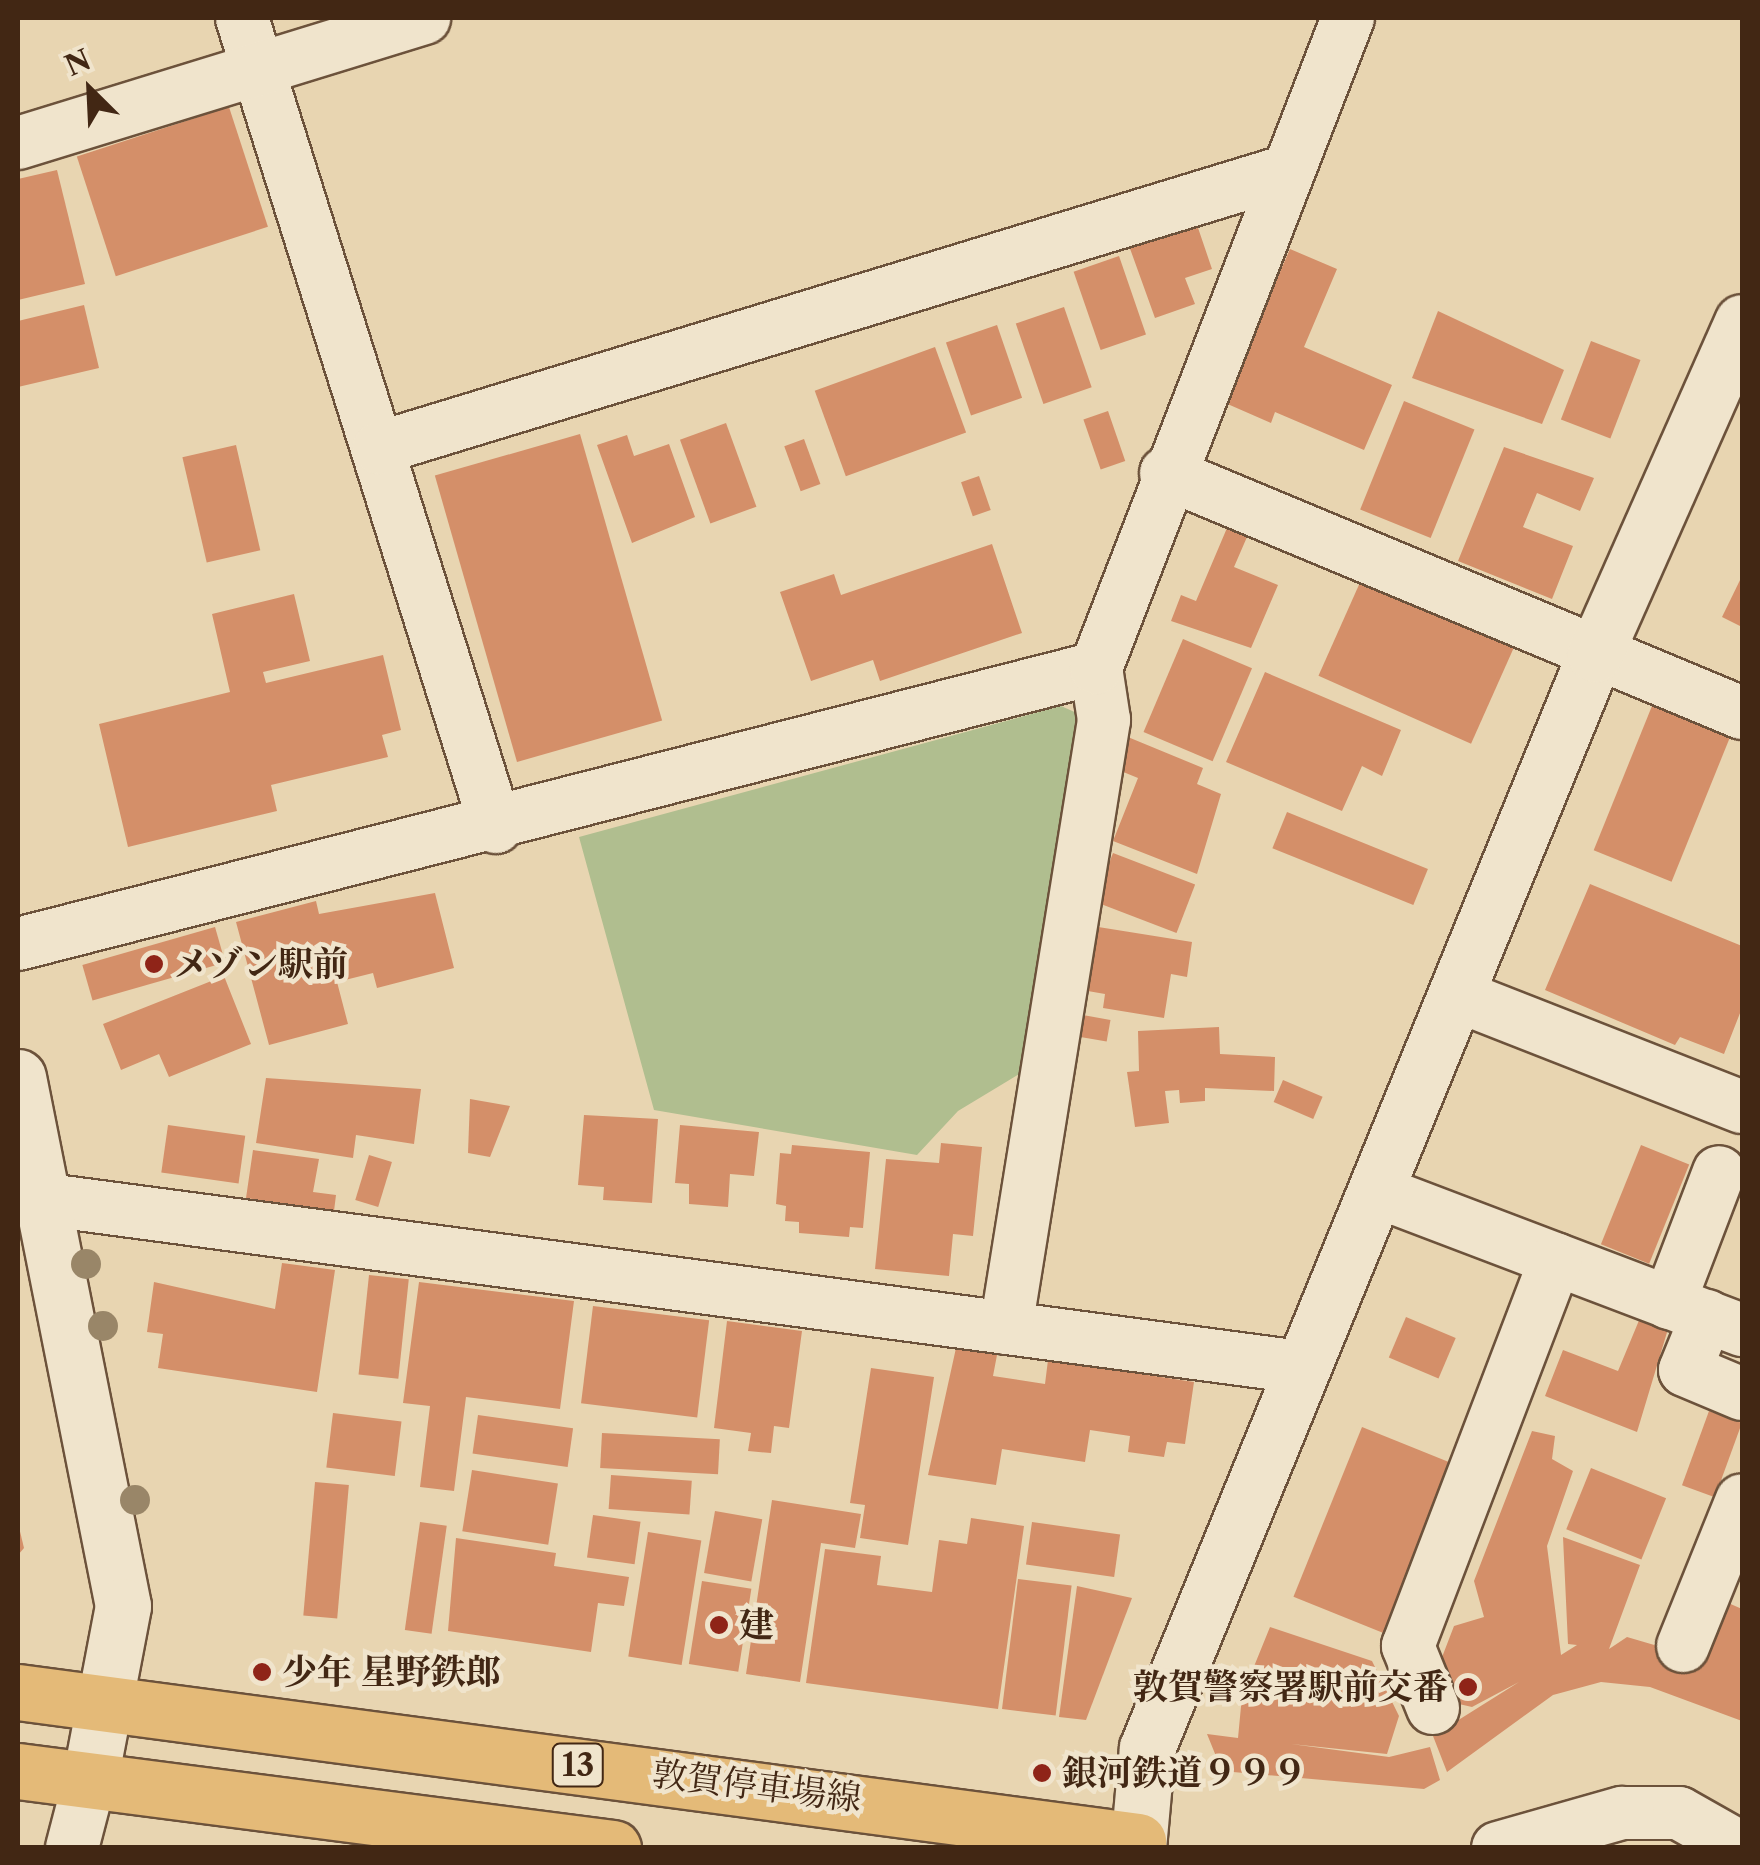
<!DOCTYPE html>
<html>
<head>
<meta charset="utf-8">
<style>
  body { margin:0 }
  #map { position:relative; width:1760px; height:1865px; overflow:hidden; background:#e8d5b1; font-family:"Libre Caslon Text","Noto Serif JP",serif }
  div>[style] { position:absolute }
  .green>* { inset:0; background:#b0be8f }
  .building>* { inset:0; background:#d48f69; transform-origin:0 0 }
  .roads { filter:drop-shadow(2px 0 #6c523b) drop-shadow(-2px 0 #6c523b) drop-shadow(0 2px #6c523b) drop-shadow(0 -2px #6c523b) }
  .street>* { height:52px; margin:-26px; padding:0 26px; transform-origin:26px; border-radius:26px; background:#f0e4cc }
  .secondary>* { height:55px; margin:-27.5px; padding:0 27.5px; transform-origin:27.5px; border-radius:27.5px; background:#f0e4cc }
  .primary>* { height:55px; margin:-27.5px; padding:0 27.5px; transform-origin:27.5px; border-radius:27.5px; background:#e4ba78 }
  .trees>* { width:30px; height:30px; margin:-15px; border-radius:50%; background:#998668 }
  .dots>* { width:28px; height:28px; translate:-50% -50%; box-sizing:border-box; border:5px solid #f0e4cc; border-radius:50% }
  span { translate:-50% -50%; white-space:nowrap; text-align:center; line-height:1.15; -webkit-text-stroke:9px #f0e4cc; paint-order:stroke }
  .shield-label span { padding:2px 8px; background:#f0e4cc; border:2px solid; border-radius:8px; -webkit-text-stroke-width:0 }
  .shield-label { font-size:32px; color:#422714; font-weight:700 }
  .poi-label { font-size:35px; color:#422714; font-weight:700 }
  .left { translate:0 -50%; text-align:left }
  .right { translate:-100% -50%; text-align:right }
  .street-label { font-size:35px; color:#422714 }
  .frame { position:absolute; inset:0; border:20px solid #422714; pointer-events:none }
  .north { position:absolute; left:40px; top:40px; width:100px; height:100px; -webkit-text-stroke:8px #f0e4cc; paint-order:stroke; rotate:336deg; font-size:28px; font-weight:700; line-height:40px; text-align:center; color:#422714 }
  .north::after { content:''; display:block; margin:auto; width:35px; height:45px; background:#422714; clip-path:polygon(50% 0,100% 100%,50% 72%,0 100%) }
</style>
</head>
<body>
<div id="map">
  <div class="green">
    <div style="clip-path:polygon(1061px 706px,1079px 714px,1021px 1073px,958px 1111px,917px 1155px,654px 1110px,579px 837px)"></div>
  </div>
  <div class="building">
    <div style="left:229px;top:107px;width:126px;height:160px;rotate:72deg"></div>
    <div style="clip-path:polygon(57px 170px,85px 284px,18px 300px,18px 179px)"></div>
    <div style="clip-path:polygon(1195px 219px,1212px 269px,1185px 278px,1195px 304px,1155px 318px,1128px 243px)"></div>
    <div style="clip-path:polygon(1290px 249px,1337px 269px,1304px 347px,1392px 385px,1364px 450px,1275px 412px,1271px 423px,1223px 402px)"></div>
    <div style="left:1119px;top:256px;width:83px;height:48px;rotate:71deg"></div>
    <div style="clip-path:polygon(84px 305px,99px 368px,18px 387px,18px 321px)"></div>
    <div style="left:1064px;top:307px;width:85px;height:51px;rotate:71deg"></div>
    <div style="clip-path:polygon(1438px 311px,1564px 370px,1542px 424px,1412px 378px)"></div>
    <div style="left:997px;top:325px;width:77px;height:54px;rotate:71deg"></div>
    <div style="left:1591px;top:341px;width:53px;height:84px;rotate:21deg"></div>
    <div style="left:935px;top:347px;width:91px;height:128px;rotate:70deg"></div>
    <div style="left:1404px;top:401px;width:76px;height:117px;rotate:22deg"></div>
    <div style="left:1108px;top:411px;width:53px;height:26px;rotate:71deg"></div>
    <div style="left:726px;top:423px;width:89px;height:49px;rotate:70deg"></div>
    <div style="left:580px;top:434px;width:298px;height:151px;rotate:74deg"></div>
    <div style="clip-path:polygon(627px 435px,634px 456px,669px 444px,695px 517px,632px 543px,597px 445px)"></div>
    <div style="left:804px;top:439px;width:48px;height:21px;rotate:70deg"></div>
    <div style="left:236px;top:445px;width:108px;height:55px;rotate:77deg"></div>
    <div style="clip-path:polygon(1504px 447px,1594px 478px,1580px 511px,1537px 493px,1523px 527px,1573px 546px,1552px 599px,1458px 561px)"></div>
    <div style="left:979px;top:476px;width:36px;height:19px;rotate:71deg"></div>
    <div style="clip-path:polygon(1227px 528px,1247px 537px,1234px 567px,1278px 585px,1251px 648px,1171px 621px,1181px 595px,1196px 601px)"></div>
    <div style="clip-path:polygon(992px 544px,1022px 633px,880px 681px,873px 660px,811px 681px,780px 592px,834px 574px,841px 595px)"></div>
    <div style="clip-path:polygon(1742px 576px,1742px 627px,1722px 617px)"></div>
    <div style="left:1362px;top:578px;width:167px;height:107px;rotate:24deg"></div>
    <div style="clip-path:polygon(294px 594px,310px 661px,263px 672px,266px 683px,383px 655px,401px 730px,382px 735px,388px 757px,271px 785px,277px 811px,128px 847px,99px 724px,230px 692px,212px 614px)"></div>
    <div style="left:1183px;top:639px;width:75px;height:101px;rotate:23deg"></div>
    <div style="clip-path:polygon(1265px 672px,1401px 730px,1382px 776px,1362px 766px,1342px 811px,1226px 762px)"></div>
    <div style="left:1654px;top:701px;width:84px;height:161px;rotate:22deg"></div>
    <div style="clip-path:polygon(1123px 735px,1203px 768px,1197px 784px,1221px 794px,1197px 874px,1113px 841px,1138px 778px,1111px 767px)"></div>
    <div style="left:1287px;top:812px;width:152px;height:39px;rotate:22deg"></div>
    <div style="left:1113px;top:853px;width:88px;height:52px;rotate:21deg"></div>
    <div style="clip-path:polygon(1590px 884px,1742px 946px,1742px 1008px,1724px 1054px,1680px 1037px,1675px 1045px,1545px 990px)"></div>
    <div style="clip-path:polygon(435px 893px,454px 968px,377px 988px,373px 973px,337px 982px,348px 1024px,269px 1045px,236px 922px,316px 901px,319px 914px)"></div>
    <div style="clip-path:polygon(1092px 926px,1192px 942px,1187px 977px,1171px 974px,1164px 1018px,1103px 1008px,1105px 994px,1082px 990px)"></div>
    <div style="left:215px;top:927px;width:37px;height:138px;rotate:74deg"></div>
    <div style="clip-path:polygon(224px 976px,251px 1044px,169px 1077px,159px 1054px,121px 1070px,103px 1024px)"></div>
    <div style="left:1077px;top:1014px;width:34px;height:22px;rotate:10deg"></div>
    <div style="clip-path:polygon(1219px 1027px,1220px 1054px,1275px 1057px,1274px 1091px,1205px 1088px,1205px 1101px,1180px 1103px,1179px 1090px,1165px 1091px,1169px 1123px,1135px 1127px,1127px 1072px,1139px 1071px,1138px 1031px)"></div>
    <div style="clip-path:polygon(266px 1078px,421px 1089px,414px 1144px,356px 1135px,353px 1158px,256px 1143px)"></div>
    <div style="left:1283px;top:1080px;width:43px;height:24px;rotate:23deg"></div>
    <div style="clip-path:polygon(470px 1099px,510px 1106px,490px 1157px,468px 1153px)"></div>
    <div style="clip-path:polygon(584px 1115px,658px 1119px,652px 1203px,603px 1200px,604px 1187px,578px 1185px)"></div>
    <div style="left:168px;top:1125px;width:78px;height:48px;rotate:8deg"></div>
    <div style="clip-path:polygon(680px 1125px,759px 1132px,754px 1176px,730px 1174px,728px 1207px,689px 1204px,689px 1184px,675px 1183px)"></div>
    <div style="clip-path:polygon(941px 1143px,982px 1147px,973px 1236px,953px 1234px,949px 1276px,875px 1269px,886px 1159px,939px 1163px)"></div>
    <div style="clip-path:polygon(792px 1145px,870px 1152px,863px 1228px,850px 1227px,849px 1237px,799px 1233px,799px 1222px,785px 1221px,786px 1206px,776px 1204px,780px 1153px,791px 1154px)"></div>
    <div style="left:1641px;top:1145px;width:52px;height:107px;rotate:22deg"></div>
    <div style="clip-path:polygon(253px 1150px,319px 1159px,313px 1192px,336px 1195px,334px 1211px,246px 1198px)"></div>
    <div style="left:369px;top:1155px;width:24px;height:47px;rotate:17deg"></div>
    <div style="clip-path:polygon(282px 1263px,335px 1270px,317px 1392px,158px 1368px,163px 1334px,147px 1332px,154px 1282px,275px 1309px)"></div>
    <div style="left:369px;top:1275px;width:40px;height:100px;rotate:6deg"></div>
    <div style="clip-path:polygon(419px 1282px,574px 1301px,560px 1409px,466px 1397px,454px 1491px,420px 1487px,430px 1406px,403px 1403px)"></div>
    <div style="left:593px;top:1306px;width:117px;height:98px;rotate:7deg"></div>
    <div style="left:1406px;top:1317px;width:54px;height:44px;rotate:23deg"></div>
    <div style="clip-path:polygon(1640px 1318px,1668px 1329px,1637px 1432px,1545px 1396px,1563px 1350px,1618px 1371px)"></div>
    <div style="clip-path:polygon(727px 1321px,802px 1331px,789px 1428px,774px 1426px,771px 1453px,748px 1451px,751px 1433px,714px 1428px)"></div>
    <div style="clip-path:polygon(956px 1348px,997px 1355px,993px 1376px,1045px 1384px,1048px 1360px,1194px 1382px,1185px 1444px,1167px 1442px,1164px 1457px,1128px 1452px,1130px 1436px,1090px 1430px,1085px 1462px,1002px 1449px,996px 1485px,928px 1475px)"></div>
    <div style="clip-path:polygon(871px 1368px,934px 1377px,908px 1545px,860px 1538px,865px 1505px,850px 1503px)"></div>
    <div style="left:1709px;top:1411px;width:35px;height:79px;rotate:20deg"></div>
    <div style="left:333px;top:1413px;width:69px;height:55px;rotate:7deg"></div>
    <div style="left:478px;top:1415px;width:96px;height:39px;rotate:8deg"></div>
    <div style="left:1362px;top:1427px;width:105px;height:183px;rotate:22deg"></div>
    <div style="clip-path:polygon(1532px 1431px,1555px 1436px,1552px 1459px,1573px 1471px,1547px 1546px,1561px 1655px,1577px 1645px,1568px 1644px,1563px 1537px,1640px 1565px,1609px 1649px,1627px 1637px,1702px 1659px,1726px 1602px,1742px 1609px,1742px 1721px,1650px 1687px,1601px 1682px,1553px 1695px,1447px 1772px,1433px 1736px,1519px 1682px,1472px 1707px,1459px 1704px,1439px 1665px,1454px 1626px,1484px 1617px,1474px 1581px)"></div>
    <div style="left:602px;top:1433px;width:118px;height:35px;rotate:3deg"></div>
    <div style="left:1591px;top:1468px;width:81px;height:66px;rotate:22deg"></div>
    <div style="left:472px;top:1470px;width:87px;height:62px;rotate:9deg"></div>
    <div style="left:611px;top:1475px;width:81px;height:34px;rotate:4deg"></div>
    <div style="left:315px;top:1482px;width:34px;height:134px;rotate:5deg"></div>
    <div style="clip-path:polygon(772px 1500px,861px 1514px,855px 1548px,821px 1543px,800px 1682px,746px 1674px)"></div>
    <div style="left:715px;top:1511px;width:48px;height:63px;rotate:10deg"></div>
    <div style="left:593px;top:1515px;width:48px;height:43px;rotate:8deg"></div>
    <div style="clip-path:polygon(971px 1518px,1024px 1526px,998px 1709px,806px 1683px,825px 1549px,881px 1556px,877px 1585px,932px 1592px,939px 1540px,967px 1544px)"></div>
    <div style="left:420px;top:1522px;width:27px;height:109px;rotate:8deg"></div>
    <div style="left:1032px;top:1522px;width:89px;height:43px;rotate:8deg"></div>
    <div style="clip-path:polygon(18px 1523px,24px 1548px,18px 1555px)"></div>
    <div style="left:648px;top:1532px;width:54px;height:126px;rotate:9deg"></div>
    <div style="clip-path:polygon(456px 1538px,556px 1553px,554px 1566px,629px 1577px,624px 1606px,598px 1603px,591px 1652px,448px 1631px)"></div>
    <div style="left:1018px;top:1579px;width:54px;height:131px;rotate:7deg"></div>
    <div style="left:702px;top:1581px;width:50px;height:84px;rotate:9deg"></div>
    <div style="clip-path:polygon(1077px 1586px,1132px 1598px,1086px 1720px,1059px 1717px)"></div>
    <div style="clip-path:polygon(1270px 1627px,1372px 1661px,1399px 1716px,1387px 1754px,1291px 1744px,1389px 1757px,1430px 1747px,1440px 1780px,1424px 1789px,1222px 1771px,1207px 1734px,1238px 1738px,1242px 1696px)"></div>
  </div>
  <div class="roads">
    <div class="street">
      <div style="left:242px;top:18px;width:848px;rotate:72.57deg"></div>
      <div style="left:18px;top:143px;width:425px;rotate:-17.1deg"></div>
      <div style="left:379px;top:448px;width:946px;rotate:-16.96deg"></div>
      <div style="left:1166px;top:473px;width:624px;rotate:22.62deg"></div>
      <div style="left:18px;top:944px;width:1113px;rotate:-14.36deg"></div>
      <div style="left:1456px;top:995px;width:307px;rotate:21.4deg"></div>
      <div style="left:1376px;top:1191px;width:392px;rotate:20.8deg"></div>
      <div style="left:18px;top:1196px;width:1292px;rotate:7.6deg"></div>
      <div style="left:1669px;top:1303px;width:140px;rotate:-69.1deg"></div>
      <div style="left:1707px;top:1316px;width:58px;rotate:112.2deg"></div>
      <div style="left:1685px;top:1370px;width:62px;rotate:22.8deg"></div>
      <div style="left:1006px;top:1328px;width:616px;rotate:-80.84deg"></div>
      <div style="left:1104px;top:720px;width:53px;rotate:-98.7deg"></div>
      <div style="left:1096px;top:668px;width:697px;rotate:-68.81deg"></div>
      <div style="left:1683px;top:1646px;width:157px;rotate:-68deg"></div>
      <div style="left:1433px;top:1708px;width:67px;rotate:-112deg"></div>
      <div style="left:1408px;top:1646px;width:414px;rotate:-69.1deg"></div>
      <div style="left:72px;top:1848px;width:71px;rotate:-75.4deg"></div>
      <div style="left:1498px;top:1848px;width:129px;rotate:-15.8deg"></div>
      <div style="left:1622px;top:1813px;width:57px"></div>
      <div style="left:1679px;top:1813px;width:71px;rotate:29.4deg"></div>
    </div>
    <div class="secondary">
      <div style="left:18px;top:1077px;width:539px;rotate:78.77deg"></div>
      <div style="left:123px;top:1606px;width:176px;rotate:100.8deg"></div>
      <div style="left:1138px;top:1848px;width:100px;rotate:-84.9deg"></div>
      <div style="left:1147px;top:1748px;width:1182px;rotate:-67.73deg"></div>
      <div style="left:1595px;top:654px;width:363px;rotate:-66.1deg"></div>
    </div>
    <div class="primary">
      <div style="left:18px;top:1692px;width:1130px;rotate:7.58deg"></div>
      <div style="left:18px;top:1771px;width:600px;rotate:7.37deg"></div>
    </div>
  </div>
  <div class="trees">
    <div style="left:86px;top:1264px"></div>
    <div style="left:103px;top:1326px"></div>
    <div style="left:135px;top:1500px"></div>
  </div>
  <div class="dots">
    <div style="left:154px;top:964px;background:#8f2418"></div>
    <div style="left:719px;top:1625px;background:#8f2418"></div>
    <div style="left:262px;top:1672px;background:#8f2418"></div>
    <div style="left:1468px;top:1687px;background:#8f2418"></div>
    <div style="left:1042px;top:1773px;background:#8f2418"></div>
  </div>
  <div class="shield-label">
    <span style="left:578px;top:1765px">13</span>
  </div>
  <div class="poi-label">
    <span class="left" style="left:174px;top:964px">メゾン駅前</span>
    <span class="left" style="left:739px;top:1625px">建</span>
    <span class="left" style="left:282px;top:1672px">少年 星野鉄郎</span>
    <span class="right" style="left:1448px;top:1687px">敦賀警察署駅前交番</span>
    <span class="left" style="left:1062px;top:1773px">銀河鉄道９９９</span>
  </div>
  <div class="street-label">
    <span style="left:757px;top:1786px;rotate:7deg">敦賀停車場線</span>
  </div>
  <div class="frame"></div>
  <div class="north">N</div>
</div>
</body>
</html>
